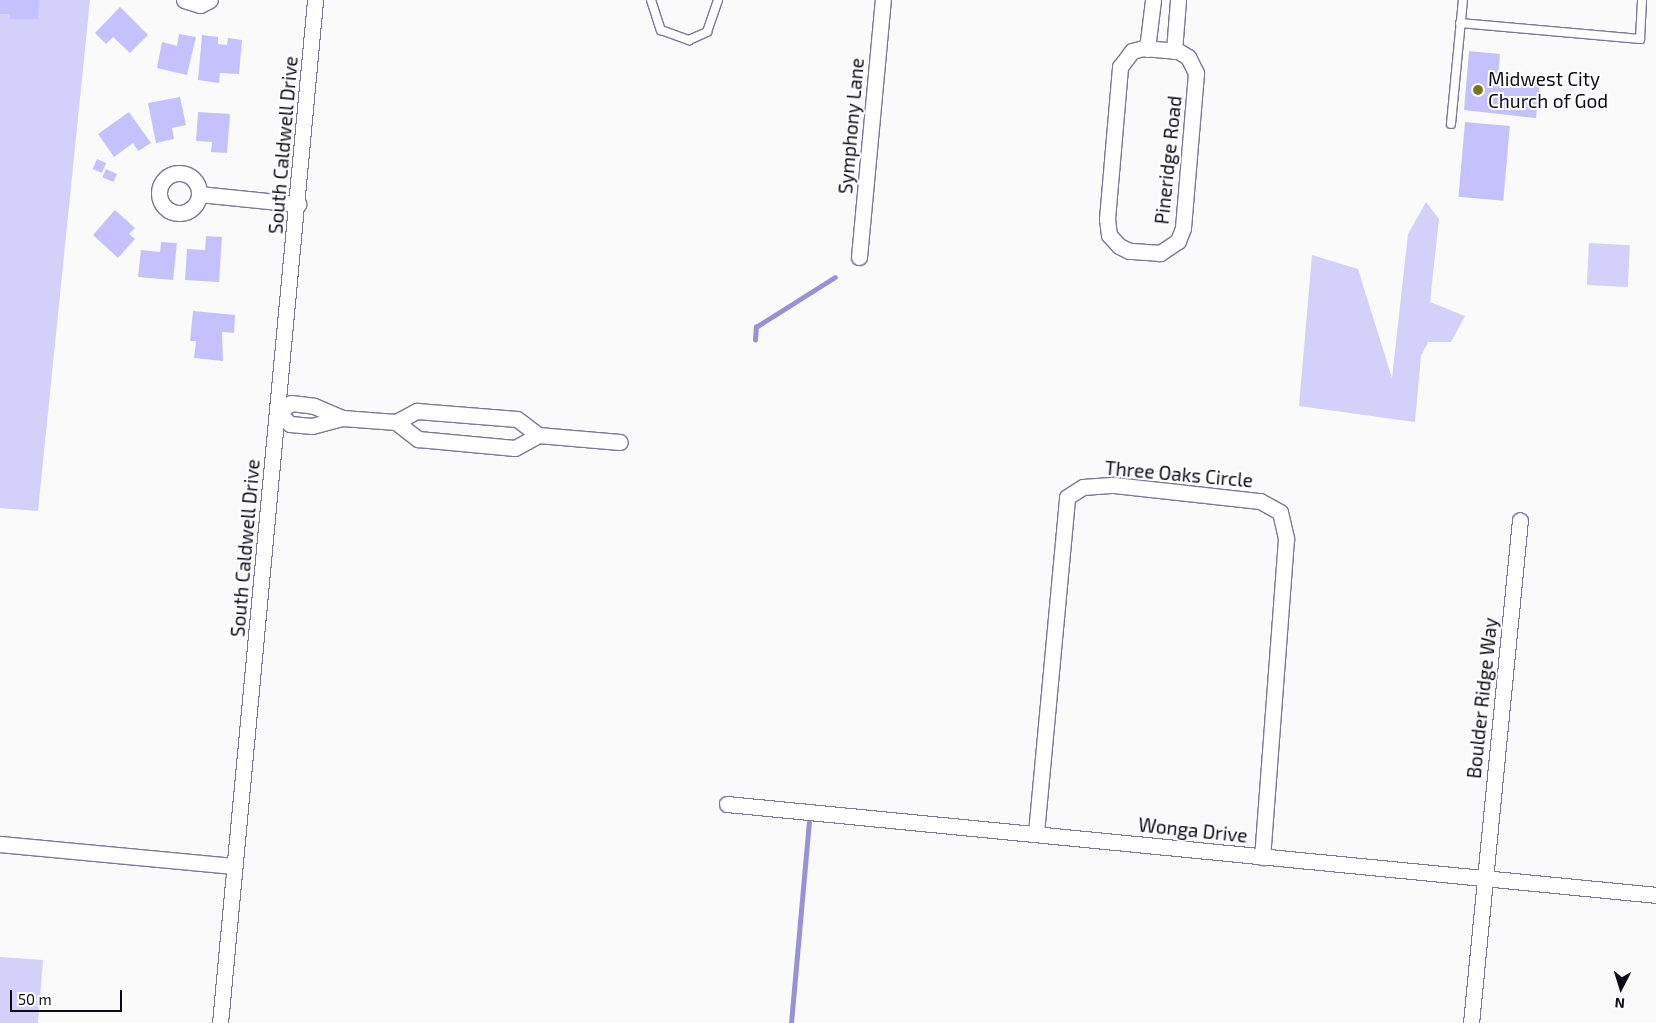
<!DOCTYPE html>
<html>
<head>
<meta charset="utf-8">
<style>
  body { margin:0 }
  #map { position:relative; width:1656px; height:1023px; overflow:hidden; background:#fafafa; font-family:"Exo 2",sans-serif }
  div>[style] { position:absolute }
  .green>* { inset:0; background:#d3d0f9; transform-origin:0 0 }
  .stream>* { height:4.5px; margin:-2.25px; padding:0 2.25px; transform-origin:2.25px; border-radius:2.25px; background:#9891d7 }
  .building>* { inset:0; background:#c5c1fc; transform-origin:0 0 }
  .roads { filter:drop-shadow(1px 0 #7a7895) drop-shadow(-1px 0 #7a7895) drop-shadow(0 1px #7a7895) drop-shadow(0 -1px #7a7895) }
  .lane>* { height:8px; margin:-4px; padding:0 4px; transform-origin:4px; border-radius:4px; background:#fff }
  .street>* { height:15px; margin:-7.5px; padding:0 7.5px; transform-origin:7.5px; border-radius:7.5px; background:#fff }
  .street>.ring { margin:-7.5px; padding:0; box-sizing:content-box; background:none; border:15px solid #fff; border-radius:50% }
  .dots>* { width:14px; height:14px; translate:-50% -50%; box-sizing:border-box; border:2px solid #fff; border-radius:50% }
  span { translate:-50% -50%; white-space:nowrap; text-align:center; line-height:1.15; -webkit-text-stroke:4px #fff; paint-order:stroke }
  .poi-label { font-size:19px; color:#0c0b16 }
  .left { translate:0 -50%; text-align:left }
  .street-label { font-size:19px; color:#0c0b16 }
  .north { position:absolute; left:1596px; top:963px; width:50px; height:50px; -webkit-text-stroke:4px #fff; paint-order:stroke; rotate:185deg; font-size:14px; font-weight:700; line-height:20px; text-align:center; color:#0c0b16 }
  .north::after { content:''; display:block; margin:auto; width:18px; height:22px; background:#0c0b16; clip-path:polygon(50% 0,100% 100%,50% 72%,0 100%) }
  .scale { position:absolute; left:10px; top:990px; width:112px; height:22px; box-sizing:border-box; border:2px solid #0c0b16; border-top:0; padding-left:6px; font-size:15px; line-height:18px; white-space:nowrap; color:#0c0b16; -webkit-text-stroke:4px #fff; paint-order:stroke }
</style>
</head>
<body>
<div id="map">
  <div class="green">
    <div style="clip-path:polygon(0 0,90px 0,38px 511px,0 508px)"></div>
    <div style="clip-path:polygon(1426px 202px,1439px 219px,1430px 302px,1465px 316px,1451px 342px,1428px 342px,1421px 356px,1415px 422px,1299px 406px,1312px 255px,1358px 269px,1392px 378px,1408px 234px)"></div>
    <div style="left:1589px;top:243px;width:41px;height:42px;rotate:3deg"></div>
    <div style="clip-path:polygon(0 957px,43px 960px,38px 1023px,0 1023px)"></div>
  </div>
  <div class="stream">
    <div style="left:755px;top:340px;width:13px;rotate:-86deg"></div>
    <div style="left:756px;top:327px;width:93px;rotate:-32.3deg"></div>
    <div style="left:791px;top:1023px;width:201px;rotate:-84.9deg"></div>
  </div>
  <div class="building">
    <div style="clip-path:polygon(0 0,39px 0,38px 19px,10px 19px,10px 14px,0 14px)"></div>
    <div style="clip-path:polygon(120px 7px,148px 35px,130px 53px,113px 37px,106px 44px,95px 33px)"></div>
    <div style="clip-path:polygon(179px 34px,196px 37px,187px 75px,157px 68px,162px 42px,177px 46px)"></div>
    <div style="clip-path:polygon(202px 35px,218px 37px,218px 44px,227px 45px,228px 38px,242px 40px,239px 74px,220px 73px,219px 83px,198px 80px)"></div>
    <div style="clip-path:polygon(1469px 51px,1500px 54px,1498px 77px,1540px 82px,1536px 118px,1464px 110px)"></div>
    <div style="clip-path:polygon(180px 97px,186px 125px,172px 128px,174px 139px,156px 143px,148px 103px)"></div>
    <div style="clip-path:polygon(129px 112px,151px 143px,138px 151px,133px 143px,114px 157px,98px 134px)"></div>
    <div style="clip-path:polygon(198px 112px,230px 114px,227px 153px,211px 152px,212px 142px,196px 141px)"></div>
    <div style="left:1465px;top:122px;width:45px;height:75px;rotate:5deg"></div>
    <div style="left:97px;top:159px;width:10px;height:11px;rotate:24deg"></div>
    <div style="left:106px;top:169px;width:12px;height:9px;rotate:24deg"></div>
    <div style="clip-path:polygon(115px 210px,135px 228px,129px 234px,135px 239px,118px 258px,93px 235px)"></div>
    <div style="clip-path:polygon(206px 236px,222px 237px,219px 282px,185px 280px,187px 249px,205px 250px)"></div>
    <div style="clip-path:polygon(161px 242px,177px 243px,173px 280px,138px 277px,141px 250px,160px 252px)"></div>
    <div style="clip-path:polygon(193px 311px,235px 315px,234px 333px,222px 332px,223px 361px,194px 358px,196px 341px,190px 341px)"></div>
  </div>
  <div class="roads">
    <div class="lane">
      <div style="left:651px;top:0;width:32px;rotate:72deg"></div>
      <div style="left:661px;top:30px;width:30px;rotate:20deg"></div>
      <div style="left:689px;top:40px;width:20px;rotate:-24deg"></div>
      <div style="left:707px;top:32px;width:34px;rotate:-71deg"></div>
      <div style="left:1460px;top:23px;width:181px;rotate:5.1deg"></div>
      <div style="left:1640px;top:39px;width:39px;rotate:-87deg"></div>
      <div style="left:1451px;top:124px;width:125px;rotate:-84.5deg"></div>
    </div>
    <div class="street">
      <div style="left:184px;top:0;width:17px;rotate:17deg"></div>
      <div style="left:200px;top:5px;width:11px;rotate:-27deg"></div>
      <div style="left:1143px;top:48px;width:35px;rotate:5deg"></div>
      <div style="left:1178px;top:51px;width:12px;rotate:31deg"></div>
      <div style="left:1188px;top:57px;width:18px;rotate:63deg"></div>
      <div style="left:1196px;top:73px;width:156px;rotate:94.8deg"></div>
      <div style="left:1183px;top:228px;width:14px;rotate:111deg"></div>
      <div style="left:1178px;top:241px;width:22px;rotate:146deg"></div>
      <div style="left:1160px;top:253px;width:31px;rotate:-176deg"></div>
      <div style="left:1129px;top:251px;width:11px;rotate:-153deg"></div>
      <div style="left:1119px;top:246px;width:15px;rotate:-132deg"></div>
      <div style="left:1109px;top:235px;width:16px;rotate:-97deg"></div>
      <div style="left:1107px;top:219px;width:153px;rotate:-85.1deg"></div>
      <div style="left:1120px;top:67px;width:20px;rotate:-53deg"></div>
      <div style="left:1132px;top:51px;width:11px;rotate:-15deg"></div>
      <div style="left:1147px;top:49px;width:49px;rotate:-83deg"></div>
      <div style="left:1174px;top:51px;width:51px;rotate:-85.5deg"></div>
      <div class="ring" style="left:159px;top:173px;width:25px;height:25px"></div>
      <div style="left:199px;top:194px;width:100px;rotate:5.8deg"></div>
      <div style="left:859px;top:257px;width:258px;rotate:-84.7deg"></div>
      <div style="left:342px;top:418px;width:31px;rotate:165deg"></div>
      <div style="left:312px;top:426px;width:22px;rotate:-175deg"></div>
      <div style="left:290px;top:424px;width:16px;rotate:-137deg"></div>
      <div style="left:278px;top:413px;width:16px;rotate:-38deg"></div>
      <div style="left:291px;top:403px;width:23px;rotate:7deg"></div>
      <div style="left:314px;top:406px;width:30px;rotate:23deg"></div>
      <div style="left:342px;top:418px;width:54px;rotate:4.2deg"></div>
      <div style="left:396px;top:422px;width:24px;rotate:-28deg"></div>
      <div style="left:417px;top:411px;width:100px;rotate:4.6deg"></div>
      <div style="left:517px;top:419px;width:26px;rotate:37deg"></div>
      <div style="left:538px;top:435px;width:82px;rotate:4.9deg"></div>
      <div style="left:396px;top:422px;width:28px;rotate:38deg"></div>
      <div style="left:418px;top:439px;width:97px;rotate:5.3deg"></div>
      <div style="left:515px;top:448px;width:26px;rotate:-29deg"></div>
      <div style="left:727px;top:804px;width:933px;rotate:5.59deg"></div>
      <div style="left:1036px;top:833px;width:337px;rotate:-84.7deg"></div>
      <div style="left:1067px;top:497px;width:19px;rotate:-32deg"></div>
      <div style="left:1083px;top:487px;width:31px;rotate:-4deg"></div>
      <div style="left:1114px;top:485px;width:147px;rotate:6.3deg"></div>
      <div style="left:1260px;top:501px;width:23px;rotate:29deg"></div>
      <div style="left:1280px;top:512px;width:28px;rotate:77deg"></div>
      <div style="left:1286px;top:539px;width:319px;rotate:94.3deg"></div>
      <div style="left:0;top:844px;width:235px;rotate:5.4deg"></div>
      <div style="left:220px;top:1023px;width:1027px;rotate:-84.69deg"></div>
      <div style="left:1471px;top:1023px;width:505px;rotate:-84.44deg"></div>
    </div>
  </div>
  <div class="dots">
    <div style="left:1478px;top:90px;background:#79771c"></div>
  </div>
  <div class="poi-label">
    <span class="left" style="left:1488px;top:90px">Midwest City<br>Church of God</span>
  </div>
  <div class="street-label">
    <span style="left:851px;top:126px;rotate:-85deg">Symphony Lane</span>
    <span style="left:283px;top:145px;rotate:-85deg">South Caldwell Drive</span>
    <span style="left:1168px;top:160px;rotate:-84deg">Pineridge Road</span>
    <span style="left:1179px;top:474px;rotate:5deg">Three Oaks Circle</span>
    <span style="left:245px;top:548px;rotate:-85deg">South Caldwell Drive</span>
    <span style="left:1482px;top:698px;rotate:-84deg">Boulder Ridge Way</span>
    <span style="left:1193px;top:830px;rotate:6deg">Wonga Drive</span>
  </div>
  <div class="north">N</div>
  <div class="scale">50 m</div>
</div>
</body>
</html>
